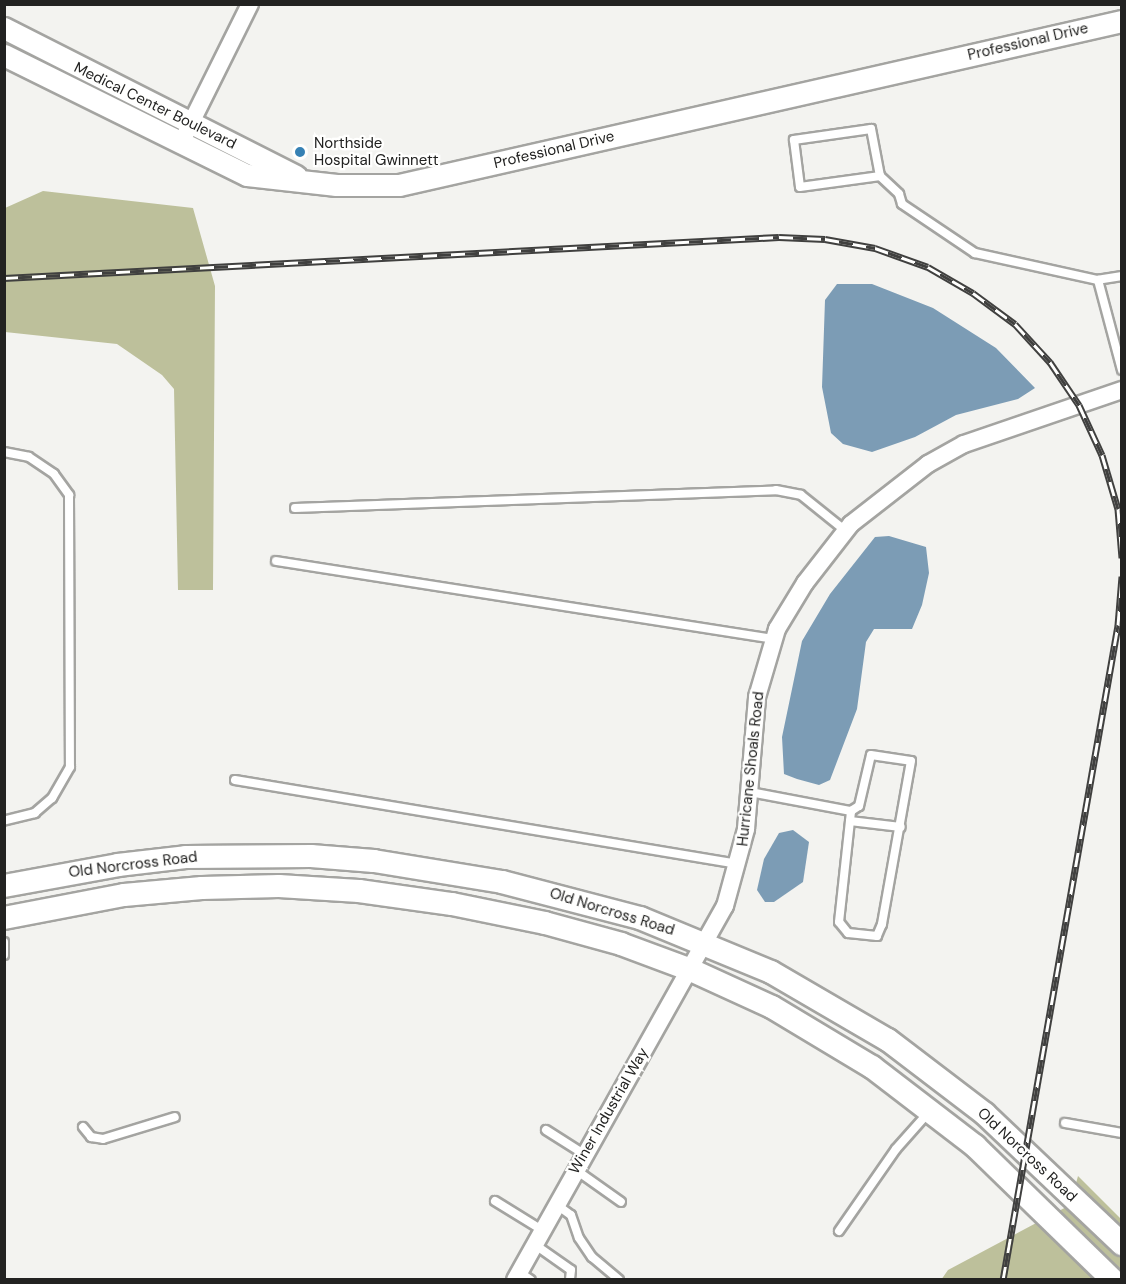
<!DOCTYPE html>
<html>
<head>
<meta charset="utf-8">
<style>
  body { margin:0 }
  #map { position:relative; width:1126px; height:1284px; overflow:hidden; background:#f3f3f0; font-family:"DM Sans",sans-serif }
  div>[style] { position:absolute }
  .forest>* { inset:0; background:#bdc09b }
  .water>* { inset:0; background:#7c9cb5 }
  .roads { filter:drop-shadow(2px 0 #a4a4a1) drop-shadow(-2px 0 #a4a4a1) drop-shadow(0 2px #a4a4a1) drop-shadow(0 -2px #a4a4a1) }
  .service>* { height:8px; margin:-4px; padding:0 4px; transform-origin:4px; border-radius:4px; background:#fff }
  .minor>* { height:16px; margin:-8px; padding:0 8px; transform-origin:8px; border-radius:8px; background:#fff }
  .tertiary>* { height:21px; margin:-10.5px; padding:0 10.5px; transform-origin:10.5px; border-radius:10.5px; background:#fff }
  .secondary>* { height:22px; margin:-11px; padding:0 11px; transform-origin:11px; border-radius:11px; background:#fff }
  .rail>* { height:7px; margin-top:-3.5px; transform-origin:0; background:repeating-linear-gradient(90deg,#fffffe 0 14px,#40403f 0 28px); box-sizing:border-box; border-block:2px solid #40403f }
  .dots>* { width:16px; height:16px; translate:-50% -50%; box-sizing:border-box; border:3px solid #fffffe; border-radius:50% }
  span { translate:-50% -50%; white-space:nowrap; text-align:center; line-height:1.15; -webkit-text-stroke:4.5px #fffffe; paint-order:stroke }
  .street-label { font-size:15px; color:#222221 }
  .poi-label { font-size:15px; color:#222221 }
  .left { translate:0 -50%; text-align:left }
  .frame { position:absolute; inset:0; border:6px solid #222221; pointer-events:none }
</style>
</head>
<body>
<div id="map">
  <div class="forest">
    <div style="clip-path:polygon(43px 191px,193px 208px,215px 286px,213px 590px,178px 590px,174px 389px,162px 375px,117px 344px,5px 332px,5px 208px)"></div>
    <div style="clip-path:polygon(1078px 1176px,1121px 1219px,1121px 1279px,941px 1280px,948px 1270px,1070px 1205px)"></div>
  </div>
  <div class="water">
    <div style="clip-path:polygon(837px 284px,872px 284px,933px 308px,996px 348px,1035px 388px,1018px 399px,956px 415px,915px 437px,872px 452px,843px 444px,831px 433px,822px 387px,825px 300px)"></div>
    <div style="clip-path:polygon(889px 536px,926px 547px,929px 573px,922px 605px,912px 629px,874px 629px,866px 642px,857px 709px,830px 780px,819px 785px,797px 779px,784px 774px,782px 737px,802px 641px,830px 594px,875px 537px)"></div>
    <div style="clip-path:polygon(793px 830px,809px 842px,803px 882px,774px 902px,765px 902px,757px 890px,764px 859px,779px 833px)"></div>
  </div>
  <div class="roads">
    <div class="service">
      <div style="left:880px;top:176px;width:48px;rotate:-100.8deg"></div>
      <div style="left:871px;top:129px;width:78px;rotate:171.9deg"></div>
      <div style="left:794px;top:140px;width:47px;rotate:82.7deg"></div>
      <div style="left:800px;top:187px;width:81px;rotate:-7.8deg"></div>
      <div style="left:880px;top:176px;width:26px;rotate:43deg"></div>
      <div style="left:899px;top:194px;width:10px;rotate:73deg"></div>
      <div style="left:902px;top:204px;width:88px;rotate:33.9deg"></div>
      <div style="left:975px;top:253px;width:126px;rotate:12.4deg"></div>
      <div style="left:1122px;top:276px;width:24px;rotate:171deg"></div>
      <div style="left:1098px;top:280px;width:93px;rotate:75.1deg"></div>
      <div style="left:4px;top:452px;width:25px;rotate:11deg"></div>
      <div style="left:29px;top:457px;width:30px;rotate:34deg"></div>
      <div style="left:54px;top:474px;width:26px;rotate:54deg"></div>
      <div style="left:69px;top:495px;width:272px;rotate:89.8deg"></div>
      <div style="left:70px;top:767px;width:36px;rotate:120deg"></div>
      <div style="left:52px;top:798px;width:23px;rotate:139deg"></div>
      <div style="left:35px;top:813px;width:32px;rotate:166deg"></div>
      <div style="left:295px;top:508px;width:481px;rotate:-2.1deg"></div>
      <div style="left:776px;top:490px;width:25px;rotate:11deg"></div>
      <div style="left:801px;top:495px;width:58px;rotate:38.7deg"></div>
      <div style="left:276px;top:561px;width:504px;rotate:8.9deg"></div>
      <div style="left:235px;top:780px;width:510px;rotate:9.48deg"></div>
      <div style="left:750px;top:792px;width:103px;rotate:10.7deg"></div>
      <div style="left:851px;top:811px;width:9px;rotate:-32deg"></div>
      <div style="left:859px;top:806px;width:52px;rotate:-76.8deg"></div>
      <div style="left:871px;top:755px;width:40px;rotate:8.5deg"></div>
      <div style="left:911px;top:761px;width:166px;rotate:100.1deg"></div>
      <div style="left:882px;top:924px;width:13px;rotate:113deg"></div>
      <div style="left:877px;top:936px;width:29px;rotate:-174deg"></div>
      <div style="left:848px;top:933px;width:14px;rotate:-129deg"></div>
      <div style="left:839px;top:922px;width:112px;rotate:-83.8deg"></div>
      <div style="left:850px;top:821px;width:51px;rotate:6.7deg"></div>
      <div style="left:4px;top:942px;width:13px;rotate:90deg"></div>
      <div style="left:1065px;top:1123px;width:58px;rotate:10deg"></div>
      <div style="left:83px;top:1127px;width:13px;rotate:51deg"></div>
      <div style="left:91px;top:1137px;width:12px;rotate:9deg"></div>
      <div style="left:103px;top:1139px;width:75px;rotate:-17deg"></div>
      <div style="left:546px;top:1130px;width:45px;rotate:32.3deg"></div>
      <div style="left:576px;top:1170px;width:55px;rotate:35.4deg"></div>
      <div style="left:495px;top:1201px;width:55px;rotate:31.7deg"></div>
      <div style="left:557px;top:1205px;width:17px;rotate:36deg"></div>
      <div style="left:571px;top:1215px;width:24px;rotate:71deg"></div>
      <div style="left:579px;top:1238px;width:23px;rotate:56deg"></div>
      <div style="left:592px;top:1257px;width:35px;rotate:40deg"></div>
      <div style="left:839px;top:1231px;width:100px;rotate:-55.2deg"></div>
      <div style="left:896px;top:1149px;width:48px;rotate:-48.4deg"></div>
      <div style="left:534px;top:1244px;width:45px;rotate:35.1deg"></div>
      <div style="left:571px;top:1270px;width:10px;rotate:96deg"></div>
      <div style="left:519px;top:1272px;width:14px;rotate:34deg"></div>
    </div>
    <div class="minor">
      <div style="left:186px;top:133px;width:144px;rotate:-63.6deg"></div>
      <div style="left:515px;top:1280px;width:429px;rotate:-60.7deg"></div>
      <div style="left:725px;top:906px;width:80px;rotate:-74.7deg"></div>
      <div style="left:746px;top:829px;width:132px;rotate:-85.2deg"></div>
      <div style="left:757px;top:697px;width:71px;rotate:-73.6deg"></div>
      <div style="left:777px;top:629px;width:54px;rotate:-58.7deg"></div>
      <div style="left:805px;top:583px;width:75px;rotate:-52.1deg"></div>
      <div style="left:851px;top:524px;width:98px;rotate:-37.9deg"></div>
      <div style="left:928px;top:464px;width:41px;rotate:-29.1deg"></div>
      <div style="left:964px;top:444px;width:167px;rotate:-18.9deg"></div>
    </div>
    <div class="tertiary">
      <div style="left:4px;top:28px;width:327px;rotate:26.9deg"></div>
      <div style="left:4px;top:55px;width:271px;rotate:26.3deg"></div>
      <div style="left:247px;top:175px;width:90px;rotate:6.4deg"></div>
      <div style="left:336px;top:185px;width:63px"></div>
      <div style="left:399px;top:185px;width:741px;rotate:-12.78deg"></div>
    </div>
    <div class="secondary">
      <div style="left:4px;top:886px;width:116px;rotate:-10.4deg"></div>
      <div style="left:118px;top:865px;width:68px;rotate:-6.7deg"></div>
      <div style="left:186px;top:857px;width:125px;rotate:-0.5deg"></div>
      <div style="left:311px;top:856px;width:63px;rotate:4.5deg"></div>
      <div style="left:374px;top:861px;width:130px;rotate:9.3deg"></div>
      <div style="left:502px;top:882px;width:143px;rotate:14.6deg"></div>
      <div style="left:640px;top:918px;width:142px;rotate:22.4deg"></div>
      <div style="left:771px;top:972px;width:135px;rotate:30.2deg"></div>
      <div style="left:888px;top:1040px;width:122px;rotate:37.3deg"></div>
      <div style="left:985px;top:1114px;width:189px;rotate:43.5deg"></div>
      <div style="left:4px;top:918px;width:122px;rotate:-10.9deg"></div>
      <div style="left:124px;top:895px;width:78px;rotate:-5.1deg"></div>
      <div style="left:202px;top:888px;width:77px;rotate:-1.5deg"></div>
      <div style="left:279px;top:886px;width:80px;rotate:3.6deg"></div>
      <div style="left:359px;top:891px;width:94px;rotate:8deg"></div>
      <div style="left:452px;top:904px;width:95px;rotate:11.5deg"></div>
      <div style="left:545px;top:923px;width:79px;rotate:15.4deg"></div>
      <div style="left:621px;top:944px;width:75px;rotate:20.4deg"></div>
      <div style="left:691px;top:970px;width:89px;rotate:24.6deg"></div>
      <div style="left:772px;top:1007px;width:117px;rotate:31deg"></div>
      <div style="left:872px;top:1067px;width:130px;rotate:37.5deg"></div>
      <div style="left:975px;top:1146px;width:192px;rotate:44.2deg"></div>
    </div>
  </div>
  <div class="rail">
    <div style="left:4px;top:278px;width:776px;rotate:-3.03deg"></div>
    <div style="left:779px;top:237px;width:46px;rotate:2.5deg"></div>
    <div style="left:825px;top:239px;width:51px;rotate:10.2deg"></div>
    <div style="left:875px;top:248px;width:56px;rotate:19.7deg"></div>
    <div style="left:928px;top:267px;width:52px;rotate:30deg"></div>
    <div style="left:973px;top:293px;width:52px;rotate:36.4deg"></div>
    <div style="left:1015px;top:324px;width:52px;rotate:47.4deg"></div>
    <div style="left:1050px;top:362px;width:52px;rotate:56deg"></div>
    <div style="left:1079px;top:405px;width:55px;rotate:65.3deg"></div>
    <div style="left:1102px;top:455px;width:56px;rotate:73.5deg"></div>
    <div style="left:1118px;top:509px;width:49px;rotate:85.3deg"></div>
    <div style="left:1003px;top:1280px;width:665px;rotate:-80.04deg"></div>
    <div style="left:1118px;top:625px;width:49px;rotate:-85.3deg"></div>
  </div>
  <div class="dots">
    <div style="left:300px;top:152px;background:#3681b4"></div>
  </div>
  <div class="street-label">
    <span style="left:1028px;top:42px;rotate:-13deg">Professional Drive</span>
    <span style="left:155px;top:106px;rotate:26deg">Medical Center Boulevard</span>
    <span style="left:554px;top:150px;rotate:-13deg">Professional Drive</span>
    <span style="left:751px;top:769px;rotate:-84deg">Hurricane Shoals Road</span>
    <span style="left:133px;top:865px;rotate:-7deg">Old Norcross Road</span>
    <span style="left:612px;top:912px;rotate:17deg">Old Norcross Road</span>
    <span style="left:609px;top:1111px;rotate:-60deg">Winer Industrial Way</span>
    <span style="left:1027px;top:1155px;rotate:43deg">Old Norcross Road</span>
  </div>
  <div class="poi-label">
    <span class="left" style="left:314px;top:152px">Northside<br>Hospital Gwinnett</span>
  </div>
  <div class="frame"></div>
</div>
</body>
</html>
